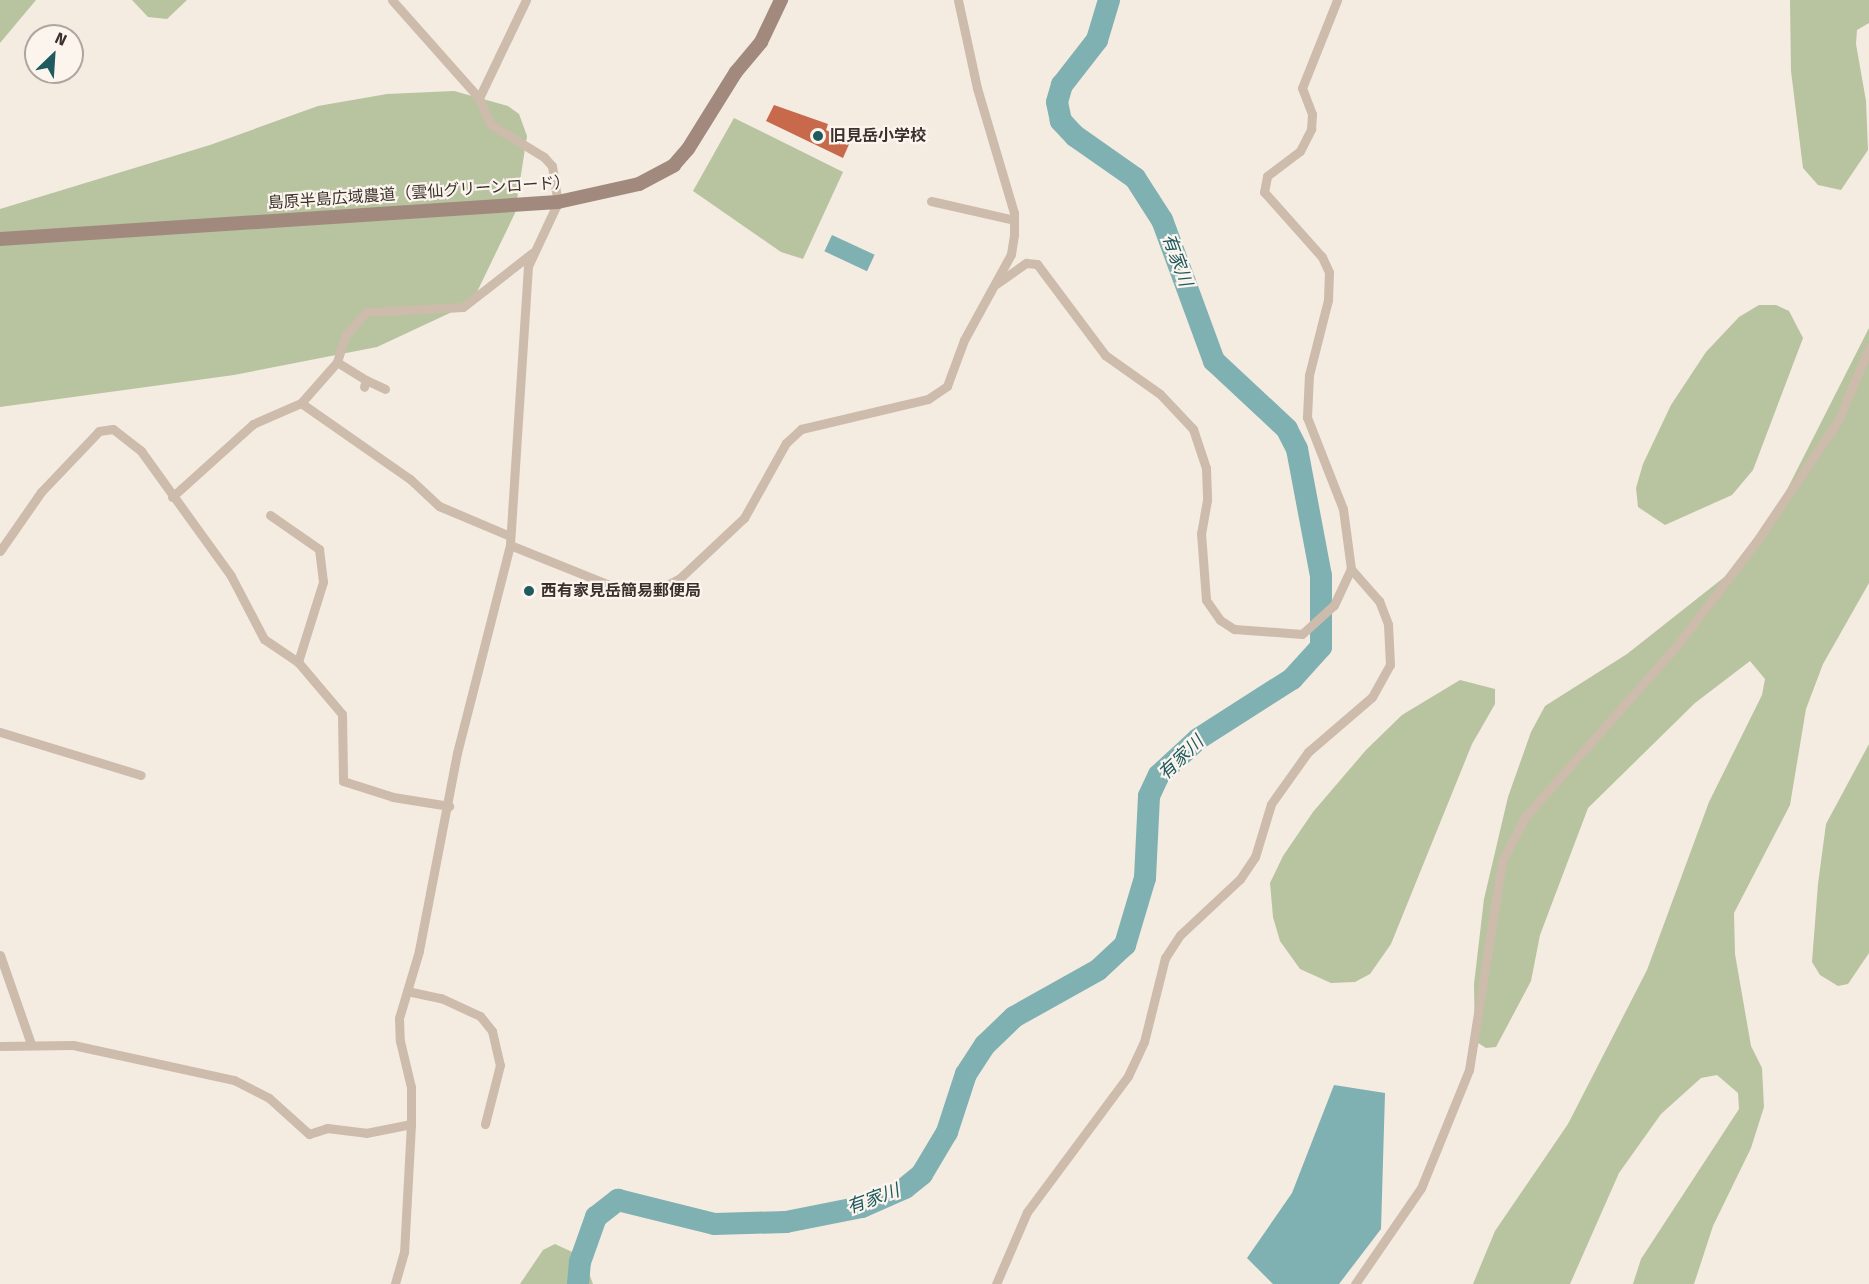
<!DOCTYPE html>
<html>
<head>
<meta charset="utf-8">
<style>
  body { margin:0 }
  #map { position:relative; width:1869px; height:1284px; overflow:hidden; background:#f4ebe1; font-family:"Fira Sans","Noto Sans JP",sans-serif }
  div>[style] { position:absolute }
  .green>* { inset:0; background:#b8c4a0 }
  .water>* { inset:0; background:#7fb0b2; transform-origin:0 0 }
  .river>* { height:22px; margin:-11px; padding:0 11px; transform-origin:11px; border-radius:11px; background:#7fb0b2 }
  .building>* { inset:0; background:#c8694b }
  .street>* { height:9px; margin:-4.5px; padding:0 4.5px; transform-origin:4.5px; border-radius:4.5px; background:#cdbbac }
  .secondary>* { height:14px; margin:-7px; padding:0 7px; transform-origin:7px; border-radius:7px; background:#a18a7d }
  .dots>* { width:16px; height:16px; translate:-50% -50%; box-sizing:border-box; border:3px solid #fbf5ee; border-radius:50% }
  span { translate:-50% -50%; white-space:nowrap; text-align:center; line-height:1.15; -webkit-text-stroke:4.5px #fbf5ee; paint-order:stroke }
  .poi-label { font-size:16px; color:#3b302b; font-weight:700 }
  .left { translate:0 -50%; text-align:left }
  .street-label { font-size:16px; color:#3b302b }
  .water-label { font-size:18px; color:#1f5a5e; font-style:italic }
  .north { position:absolute; left:24px; top:24px; width:60px; height:60px; box-sizing:border-box; background:#fbf5ee; border:2px solid #aea6a0; border-radius:50%; rotate:25deg; font-size:16px; font-weight:700; line-height:24px; text-align:center; color:#3b302b }
  .north::after { content:''; display:block; margin:auto; width:21px; height:27px; background:#1f5a5e; clip-path:polygon(50% 0,100% 100%,50% 72%,0 100%) }
</style>
</head>
<body>
<div id="map">
  <div class="green">
    <div style="clip-path:polygon(0 0,36px 0,0 43px)"></div>
    <div style="clip-path:polygon(132px 0,187px 0,167px 19px,148px 17px)"></div>
    <div style="clip-path:polygon(1790px 0,1869px 0,1869px 23px,1857px 30px,1856px 44px,1866px 101px,1868px 150px,1841px 190px,1818px 185px,1803px 168px,1791px 71px)"></div>
    <div style="clip-path:polygon(454px 91px,508px 106px,519px 114px,527px 136px,515px 213px,477px 292px,452px 312px,377px 347px,234px 375px,0 407px,0 209px,210px 145px,318px 106px,387px 94px)"></div>
    <div style="clip-path:polygon(734px 118px,843px 172px,803px 259px,781px 252px,693px 191px)"></div>
    <div style="clip-path:polygon(1759px 305px,1776px 305px,1789px 311px,1803px 338px,1753px 470px,1732px 495px,1665px 525px,1638px 507px,1636px 488px,1643px 464px,1671px 405px,1706px 352px,1739px 317px)"></div>
    <div style="clip-path:polygon(1869px 328px,1869px 583px,1823px 664px,1806px 709px,1790px 805px,1734px 913px,1735px 954px,1751px 1046px,1762px 1068px,1764px 1107px,1751px 1148px,1713px 1226px,1694px 1284px,1633px 1284px,1641px 1259px,1739px 1109px,1738px 1093px,1717px 1075px,1701px 1078px,1661px 1114px,1619px 1173px,1570px 1284px,1473px 1284px,1495px 1231px,1568px 1124px,1647px 970px,1709px 802px,1762px 695px,1765px 679px,1750px 661px,1695px 703px,1588px 808px,1540px 935px,1531px 981px,1496px 1047px,1486px 1048px,1475px 1041px,1474px 984px,1484px 899px,1508px 797px,1531px 732px,1545px 706px,1627px 654px,1746px 560px,1768px 527px)"></div>
    <div style="clip-path:polygon(1460px 680px,1495px 689px,1495px 704px,1472px 744px,1391px 944px,1370px 974px,1355px 982px,1331px 983px,1300px 969px,1280px 941px,1273px 917px,1270px 883px,1283px 856px,1313px 812px,1366px 750px,1402px 715px)"></div>
    <div style="clip-path:polygon(1869px 744px,1869px 953px,1848px 984px,1838px 986px,1820px 975px,1812px 962px,1818px 884px,1826px 824px)"></div>
    <div style="clip-path:polygon(555px 1244px,583px 1257px,593px 1284px,520px 1284px,543px 1250px)"></div>
  </div>
  <div class="water">
    <div style="left:832px;top:235px;width:47px;height:18px;rotate:25deg"></div>
    <div style="clip-path:polygon(1334px 1085px,1385px 1093px,1381px 1229px,1339px 1284px,1273px 1284px,1247px 1258px,1292px 1193px)"></div>
  </div>
  <div class="river">
    <div style="left:578px;top:1284px;width:22px;rotate:-85deg"></div>
    <div style="left:580px;top:1262px;width:48px;rotate:-70.4deg"></div>
    <div style="left:596px;top:1217px;width:28px;rotate:-38deg"></div>
    <div style="left:618px;top:1200px;width:99px;rotate:14deg"></div>
    <div style="left:714px;top:1224px;width:72px;rotate:-1.6deg"></div>
    <div style="left:786px;top:1222px;width:77px;rotate:-11.2deg"></div>
    <div style="left:862px;top:1207px;width:47px;rotate:-23.8deg"></div>
    <div style="left:905px;top:1188px;width:22px;rotate:-39deg"></div>
    <div style="left:922px;top:1174px;width:49px;rotate:-59.2deg"></div>
    <div style="left:947px;top:1132px;width:61px;rotate:-71.9deg"></div>
    <div style="left:966px;top:1074px;width:35px;rotate:-57deg"></div>
    <div style="left:985px;top:1045px;width:40px;rotate:-44deg"></div>
    <div style="left:1014px;top:1017px;width:96px;rotate:-29.2deg"></div>
    <div style="left:1098px;top:970px;width:37px;rotate:-43deg"></div>
    <div style="left:1125px;top:945px;width:70px;rotate:-73.4deg"></div>
    <div style="left:1145px;top:878px;width:82px;rotate:-87.2deg"></div>
    <div style="left:1149px;top:796px;width:23px;rotate:-65deg"></div>
    <div style="left:1159px;top:775px;width:53px;rotate:-42.7deg"></div>
    <div style="left:1198px;top:739px;width:112px;rotate:-32.6deg"></div>
    <div style="left:1292px;top:679px;width:43px;rotate:-47.8deg"></div>
    <div style="left:1321px;top:647px;width:71px;rotate:-90deg"></div>
    <div style="left:1321px;top:576px;width:129px;rotate:-100.7deg"></div>
    <div style="left:1297px;top:449px;width:22px;rotate:-117deg"></div>
    <div style="left:1287px;top:429px;width:100px;rotate:-137deg"></div>
    <div style="left:1214px;top:361px;width:150px;rotate:-110.2deg"></div>
    <div style="left:1162px;top:220px;width:50px;rotate:-122.7deg"></div>
    <div style="left:1135px;top:178px;width:73px;rotate:-145deg"></div>
    <div style="left:1075px;top:136px;width:21px;rotate:-133deg"></div>
    <div style="left:1061px;top:121px;width:19px;rotate:-102deg"></div>
    <div style="left:1057px;top:102px;width:18px;rotate:-74deg"></div>
    <div style="left:1062px;top:85px;width:57px;rotate:-52.1deg"></div>
    <div style="left:1097px;top:40px;width:42px;rotate:-73.3deg"></div>
  </div>
  <div class="building">
    <div style="clip-path:polygon(774px 105px,828px 124px,826px 130px,850px 142px,843px 158px,766px 121px)"></div>
  </div>
  <div class="street">
    <div style="left:392px;top:0;width:131px;rotate:48.4deg"></div>
    <div style="left:479px;top:98px;width:28px;rotate:67deg"></div>
    <div style="left:490px;top:124px;width:63px;rotate:31.4deg"></div>
    <div style="left:544px;top:157px;width:12px;rotate:48deg"></div>
    <div style="left:552px;top:166px;width:36px;rotate:81deg"></div>
    <div style="left:558px;top:202px;width:71px;rotate:115.1deg"></div>
    <div style="left:528px;top:266px;width:280px;rotate:93.7deg"></div>
    <div style="left:510px;top:545px;width:215px;rotate:104.3deg"></div>
    <div style="left:457px;top:753px;width:202px;rotate:100.9deg"></div>
    <div style="left:419px;top:951px;width:70px;rotate:106.6deg"></div>
    <div style="left:399px;top:1018px;width:23px;rotate:88deg"></div>
    <div style="left:400px;top:1041px;width:47px;rotate:76.6deg"></div>
    <div style="left:411px;top:1087px;width:37px;rotate:90deg"></div>
    <div style="left:411px;top:1124px;width:128px;rotate:93.1deg"></div>
    <div style="left:404px;top:1252px;width:33px;rotate:106deg"></div>
    <div style="left:479px;top:98px;width:109px;rotate:-64.4deg"></div>
    <div style="left:931px;top:201px;width:85px;rotate:12.9deg"></div>
    <div style="left:996px;top:284px;width:37px;rotate:-35deg"></div>
    <div style="left:1026px;top:263px;width:11px;rotate:5deg"></div>
    <div style="left:1037px;top:264px;width:114px;rotate:53.2deg"></div>
    <div style="left:1105px;top:355px;width:67px;rotate:35.3deg"></div>
    <div style="left:1160px;top:394px;width:48px;rotate:46.7deg"></div>
    <div style="left:1193px;top:429px;width:41px;rotate:71.6deg"></div>
    <div style="left:1206px;top:468px;width:32px;rotate:88deg"></div>
    <div style="left:1207px;top:500px;width:34px;rotate:100deg"></div>
    <div style="left:1201px;top:533px;width:67px;rotate:85.7deg"></div>
    <div style="left:1206px;top:600px;width:24px;rotate:55deg"></div>
    <div style="left:1220px;top:620px;width:17px;rotate:33deg"></div>
    <div style="left:1234px;top:629px;width:68px;rotate:4.2deg"></div>
    <div style="left:1302px;top:634px;width:43px;rotate:-42.2deg"></div>
    <div style="left:1334px;top:605px;width:40px;rotate:-65deg"></div>
    <div style="left:337px;top:362px;width:34px;rotate:32deg"></div>
    <div style="left:366px;top:380px;width:7px;rotate:106deg"></div>
    <div style="left:366px;top:380px;width:21px;rotate:25deg"></div>
    <div style="left:301px;top:403px;width:55px;rotate:-48.7deg"></div>
    <div style="left:337px;top:362px;width:27px;rotate:-73deg"></div>
    <div style="left:345px;top:336px;width:32px;rotate:-49deg"></div>
    <div style="left:366px;top:312px;width:97px;rotate:-3deg"></div>
    <div style="left:463px;top:307px;width:88px;rotate:-38deg"></div>
    <div style="left:172px;top:497px;width:109px;rotate:-42deg"></div>
    <div style="left:253px;top:424px;width:52px;rotate:-23.6deg"></div>
    <div style="left:301px;top:403px;width:133px;rotate:34.9deg"></div>
    <div style="left:410px;top:479px;width:40px;rotate:43deg"></div>
    <div style="left:439px;top:506px;width:77px;rotate:22.9deg"></div>
    <div style="left:270px;top:515px;width:60px;rotate:34.8deg"></div>
    <div style="left:319px;top:549px;width:33px;rotate:83deg"></div>
    <div style="left:323px;top:582px;width:84px;rotate:107.4deg"></div>
    <div style="left:510px;top:545px;width:121px;rotate:21.9deg"></div>
    <div style="left:622px;top:590px;width:33px;rotate:2deg"></div>
    <div style="left:655px;top:591px;width:28px;rotate:-27deg"></div>
    <div style="left:680px;top:578px;width:88px;rotate:-43.2deg"></div>
    <div style="left:744px;top:518px;width:86px;rotate:-60.8deg"></div>
    <div style="left:786px;top:443px;width:21px;rotate:-43deg"></div>
    <div style="left:801px;top:429px;width:130px;rotate:-13.3deg"></div>
    <div style="left:928px;top:399px;width:23px;rotate:-34deg"></div>
    <div style="left:947px;top:386px;width:49px;rotate:-69.7deg"></div>
    <div style="left:964px;top:340px;width:98px;rotate:-61.3deg"></div>
    <div style="left:1011px;top:254px;width:20px;rotate:-81deg"></div>
    <div style="left:1014px;top:234px;width:21px;rotate:-90deg"></div>
    <div style="left:1014px;top:213px;width:130px;rotate:-106.5deg"></div>
    <div style="left:977px;top:88px;width:90px;rotate:-102.2deg"></div>
    <div style="left:0;top:551px;width:72px;rotate:-55.2deg"></div>
    <div style="left:41px;top:492px;width:84px;rotate:-46.4deg"></div>
    <div style="left:99px;top:431px;width:14px;rotate:-8deg"></div>
    <div style="left:113px;top:429px;width:36px;rotate:38deg"></div>
    <div style="left:141px;top:451px;width:154px;rotate:54.2deg"></div>
    <div style="left:231px;top:576px;width:71px;rotate:62.4deg"></div>
    <div style="left:264px;top:639px;width:41px;rotate:34.1deg"></div>
    <div style="left:298px;top:662px;width:68px;rotate:49.8deg"></div>
    <div style="left:342px;top:714px;width:67px;rotate:89.1deg"></div>
    <div style="left:343px;top:781px;width:52px;rotate:17.7deg"></div>
    <div style="left:393px;top:797px;width:57px;rotate:9.1deg"></div>
    <div style="left:0;top:732px;width:147px;rotate:17deg"></div>
    <div style="left:0;top:955px;width:94px;rotate:70.8deg"></div>
    <div style="left:407px;top:991px;width:35px;rotate:12deg"></div>
    <div style="left:441px;top:998px;width:43px;rotate:24.8deg"></div>
    <div style="left:480px;top:1016px;width:19px;rotate:51deg"></div>
    <div style="left:492px;top:1031px;width:35px;rotate:77deg"></div>
    <div style="left:500px;top:1065px;width:61px;rotate:104.3deg"></div>
    <div style="left:0;top:1046px;width:73px;rotate:-0.8deg"></div>
    <div style="left:73px;top:1045px;width:165px;rotate:12.3deg"></div>
    <div style="left:234px;top:1080px;width:39px;rotate:27deg"></div>
    <div style="left:269px;top:1098px;width:54px;rotate:42deg"></div>
    <div style="left:309px;top:1134px;width:19px;rotate:-18deg"></div>
    <div style="left:327px;top:1128px;width:39px;rotate:7deg"></div>
    <div style="left:366px;top:1133px;width:46px;rotate:-11.3deg"></div>
    <div style="left:996px;top:1284px;width:78px;rotate:-66.7deg"></div>
    <div style="left:1027px;top:1212px;width:169px;rotate:-53.4deg"></div>
    <div style="left:1128px;top:1076px;width:38px;rotate:-65deg"></div>
    <div style="left:1144px;top:1042px;width:87px;rotate:-76deg"></div>
    <div style="left:1165px;top:958px;width:27px;rotate:-57deg"></div>
    <div style="left:1180px;top:935px;width:82px;rotate:-43deg"></div>
    <div style="left:1240px;top:879px;width:27px;rotate:-56deg"></div>
    <div style="left:1255px;top:857px;width:55px;rotate:-73.2deg"></div>
    <div style="left:1271px;top:804px;width:64px;rotate:-54.6deg"></div>
    <div style="left:1308px;top:752px;width:84px;rotate:-40.7deg"></div>
    <div style="left:1372px;top:697px;width:37px;rotate:-61deg"></div>
    <div style="left:1390px;top:665px;width:41px;rotate:-92.8deg"></div>
    <div style="left:1388px;top:624px;width:25px;rotate:-111deg"></div>
    <div style="left:1379px;top:601px;width:43px;rotate:-131.2deg"></div>
    <div style="left:1351px;top:569px;width:61px;rotate:-97.6deg"></div>
    <div style="left:1343px;top:509px;width:99px;rotate:-111.4deg"></div>
    <div style="left:1307px;top:417px;width:42px;rotate:-87.3deg"></div>
    <div style="left:1309px;top:375px;width:77px;rotate:-75.8deg"></div>
    <div style="left:1328px;top:300px;width:28px;rotate:-88deg"></div>
    <div style="left:1329px;top:272px;width:17px;rotate:-115deg"></div>
    <div style="left:1322px;top:257px;width:87px;rotate:-131.7deg"></div>
    <div style="left:1264px;top:192px;width:16px;rotate:-79deg"></div>
    <div style="left:1267px;top:176px;width:41px;rotate:-37.1deg"></div>
    <div style="left:1300px;top:151px;width:25px;rotate:-63deg"></div>
    <div style="left:1311px;top:129px;width:15px;rotate:-86deg"></div>
    <div style="left:1312px;top:114px;width:28px;rotate:-111deg"></div>
    <div style="left:1302px;top:88px;width:95px;rotate:-68.3deg"></div>
    <div style="left:1355px;top:1284px;width:116px;rotate:-55.5deg"></div>
    <div style="left:1421px;top:1188px;width:127px;rotate:-67.9deg"></div>
    <div style="left:1469px;top:1070px;width:212px;rotate:-81deg"></div>
    <div style="left:1502px;top:861px;width:50px;rotate:-62.4deg"></div>
    <div style="left:1525px;top:817px;width:231px;rotate:-48.5deg"></div>
    <div style="left:1678px;top:644px;width:128px;rotate:-52.6deg"></div>
    <div style="left:1756px;top:542px;width:146px;rotate:-55.9deg"></div>
    <div style="left:1838px;top:421px;width:79px;rotate:-67deg"></div>
  </div>
  <div class="secondary">
    <div style="left:0;top:239px;width:559px;rotate:-3.79deg"></div>
    <div style="left:558px;top:202px;width:83px;rotate:-12.5deg"></div>
    <div style="left:639px;top:184px;width:40px;rotate:-28deg"></div>
    <div style="left:674px;top:165px;width:21px;rotate:-49deg"></div>
    <div style="left:688px;top:149px;width:91px;rotate:-58.1deg"></div>
    <div style="left:736px;top:72px;width:39px;rotate:-50deg"></div>
    <div style="left:761px;top:42px;width:47px;rotate:-64.5deg"></div>
  </div>
  <div class="dots">
    <div style="left:818px;top:136px;background:#1f5a5e"></div>
    <div style="left:529px;top:591px;background:#1f5a5e"></div>
  </div>
  <div class="poi-label">
    <span class="left" style="left:830px;top:136px">旧見岳小学校</span>
    <span class="left" style="left:541px;top:591px">西有家見岳簡易郵便局</span>
  </div>
  <div class="street-label">
    <span style="left:419px;top:193px;rotate:-4deg">島原半島広域農道（雲仙グリーンロード）</span>
  </div>
  <div class="water-label">
    <span style="left:1177px;top:260px;rotate:70deg">有家川</span>
    <span style="left:1181px;top:758px;rotate:-44deg">有家川</span>
    <span style="left:873px;top:1199px;rotate:-20deg">有家川</span>
  </div>
  <div class="north">N</div>
</div>
</body>
</html>
